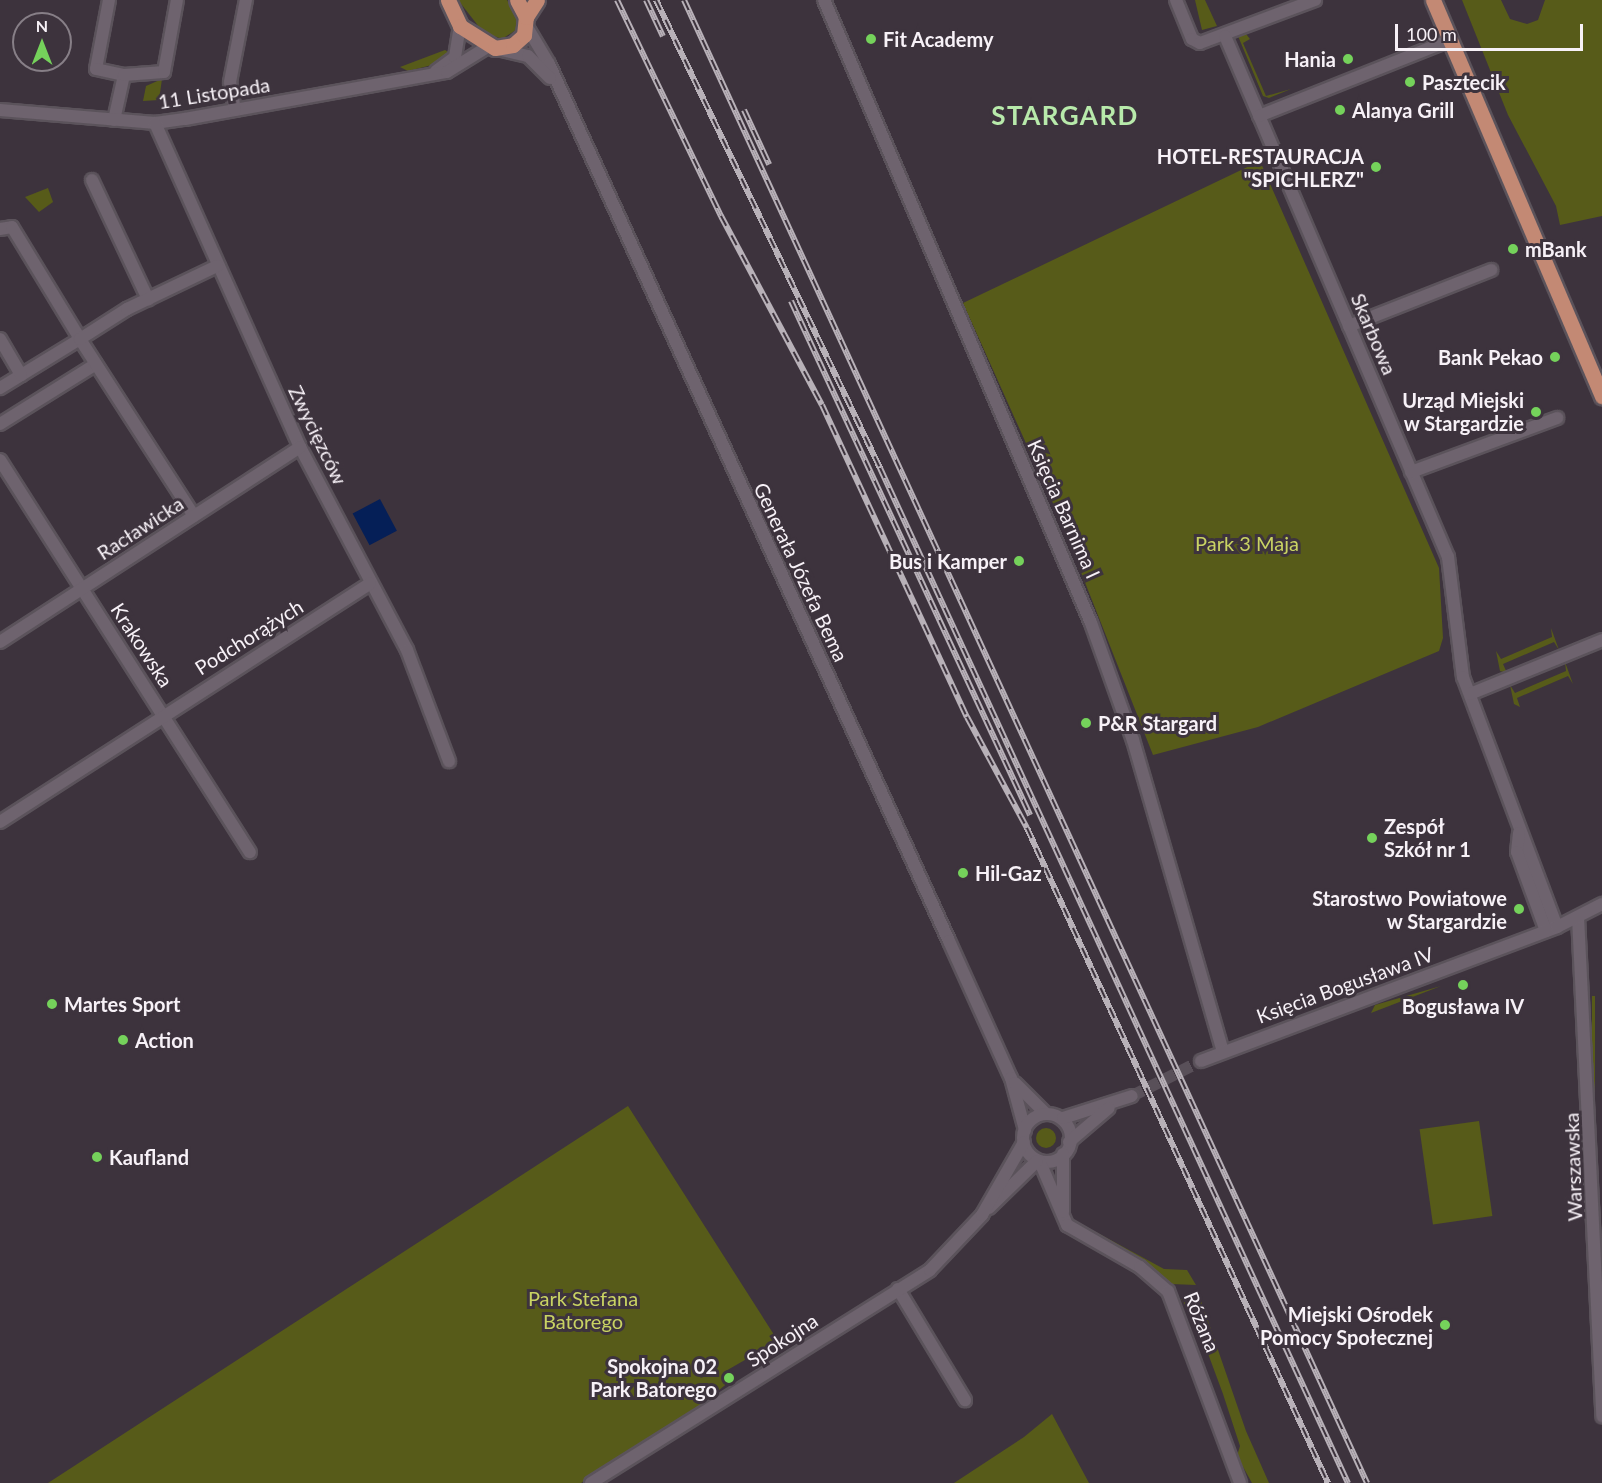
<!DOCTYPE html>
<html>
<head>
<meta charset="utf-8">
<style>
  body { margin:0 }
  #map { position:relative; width:1602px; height:1483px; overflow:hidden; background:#3d333d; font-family:Lato,sans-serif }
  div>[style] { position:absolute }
  .green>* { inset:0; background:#575b19; transform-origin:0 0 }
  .round { border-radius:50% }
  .water>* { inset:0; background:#051f57; transform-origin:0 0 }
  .minor-tunnel>* { height:12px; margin-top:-6px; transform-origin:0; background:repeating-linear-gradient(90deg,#595059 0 12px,transparent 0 18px) }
  .roads { filter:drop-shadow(2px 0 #5b535b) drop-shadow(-2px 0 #5b535b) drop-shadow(0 2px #5b535b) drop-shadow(0 -2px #5b535b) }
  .minor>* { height:12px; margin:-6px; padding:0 6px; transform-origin:6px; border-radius:6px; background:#6e636e }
  .minor>.ring { margin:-6px; padding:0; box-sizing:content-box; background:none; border:12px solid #6e636e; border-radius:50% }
  .major>* { height:15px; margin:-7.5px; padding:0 7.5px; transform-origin:7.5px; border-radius:7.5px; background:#c38974 }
  .rail>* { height:6px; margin-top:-3px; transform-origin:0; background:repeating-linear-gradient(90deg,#3d333d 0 11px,#b8b1b8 0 22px); box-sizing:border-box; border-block:2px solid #b8b1b8 }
  .dots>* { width:16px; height:16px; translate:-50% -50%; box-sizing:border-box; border:3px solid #3d333d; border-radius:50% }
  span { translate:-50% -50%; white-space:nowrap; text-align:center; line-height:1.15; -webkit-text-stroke:6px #3d333d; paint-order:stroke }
  .poi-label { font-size:20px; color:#f7f1f7; font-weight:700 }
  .left { translate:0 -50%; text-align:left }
  .right { translate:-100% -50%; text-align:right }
  .street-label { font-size:20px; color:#f7f1f7 }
  .park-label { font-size:20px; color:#c9d363 }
  .district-label { font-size:26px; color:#b8eaab; font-weight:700; letter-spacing:1.5px }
  .north { position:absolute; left:12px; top:12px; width:60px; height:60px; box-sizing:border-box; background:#3d333d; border:2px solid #877f87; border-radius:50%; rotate:0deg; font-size:16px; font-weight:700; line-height:24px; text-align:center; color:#f7f1f7 }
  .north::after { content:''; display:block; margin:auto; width:21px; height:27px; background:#75d25b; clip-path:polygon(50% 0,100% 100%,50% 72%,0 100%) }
  .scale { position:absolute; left:1395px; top:24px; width:188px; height:27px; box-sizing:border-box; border:3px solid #f7f1f7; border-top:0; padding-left:8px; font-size:18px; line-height:21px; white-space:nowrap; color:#f7f1f7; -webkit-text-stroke:4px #3d333d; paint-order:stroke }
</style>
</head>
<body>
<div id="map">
  <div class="green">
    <div style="clip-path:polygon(458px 0,507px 0,517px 16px,516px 30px,502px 39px,483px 32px)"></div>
    <div style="clip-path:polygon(1195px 0,1205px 0,1217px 26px,1202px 30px)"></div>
    <div style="clip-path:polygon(1462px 0,1501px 0,1510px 19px,1527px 24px,1538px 20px,1545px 0,1602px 0,1602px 216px,1560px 225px,1556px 206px,1508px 115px)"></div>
    <div style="clip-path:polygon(1246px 34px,1250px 39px,1243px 43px,1266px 96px,1291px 89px,1269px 98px,1263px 96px,1238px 36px)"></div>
    <div style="clip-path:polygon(445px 50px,451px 54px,436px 64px,408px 71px,400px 67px)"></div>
    <div style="clip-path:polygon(162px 79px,159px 100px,143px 101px,146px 86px)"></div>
    <div style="clip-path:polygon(1260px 161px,1439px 568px,1443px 638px,1439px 651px,1258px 727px,1153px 755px,1060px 519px,963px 303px)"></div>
    <div style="clip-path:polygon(48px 188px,53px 202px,39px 212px,25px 197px)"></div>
    <div style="clip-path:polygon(1551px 628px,1559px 650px,1554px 642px,1503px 664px,1507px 673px,1500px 671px,1496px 651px,1501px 659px,1552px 637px)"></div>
    <div style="clip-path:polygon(1565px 662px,1573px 684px,1568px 676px,1517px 698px,1520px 707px,1514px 704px,1510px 685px,1515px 693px,1566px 671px)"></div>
    <div style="clip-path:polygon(1441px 986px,1371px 1013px,1375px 1005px)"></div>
    <div style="left:1592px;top:996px;width:3px;height:103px"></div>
    <div style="clip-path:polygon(628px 1106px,778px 1341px,724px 1372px,729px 1382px,673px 1427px,581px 1483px,48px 1483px)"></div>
    <div style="left:1479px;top:1121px;width:96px;height:60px;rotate:82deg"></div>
    <div class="round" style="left:1036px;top:1128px;width:20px;height:20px"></div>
    <div style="clip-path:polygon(1094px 1231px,1164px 1269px,1187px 1270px,1196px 1285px,1171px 1284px)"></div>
    <div style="clip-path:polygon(1198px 1292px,1246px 1431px,1269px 1483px,1252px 1483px,1237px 1456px,1240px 1446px,1223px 1394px,1197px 1324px,1181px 1299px)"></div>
    <div style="clip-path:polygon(1052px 1414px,1089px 1483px,954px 1483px,1024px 1437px)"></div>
  </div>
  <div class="water">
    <div style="left:380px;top:499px;width:36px;height:31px;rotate:62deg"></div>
  </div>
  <div class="minor-tunnel">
    <div style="left:1132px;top:1096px;width:77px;rotate:-26.9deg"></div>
  </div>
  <div class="roads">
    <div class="minor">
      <div style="left:109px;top:0;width:70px;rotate:100.7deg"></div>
      <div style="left:96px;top:69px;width:29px;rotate:12deg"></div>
      <div style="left:124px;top:75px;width:46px;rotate:102.5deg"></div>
      <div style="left:824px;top:0;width:678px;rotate:66.8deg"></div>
      <div style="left:1091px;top:623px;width:124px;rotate:70.3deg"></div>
      <div style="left:1133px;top:740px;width:324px;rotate:73.9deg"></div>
      <div style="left:1176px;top:0;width:42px;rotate:67.7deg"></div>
      <div style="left:1192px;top:39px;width:9px;rotate:27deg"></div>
      <div style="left:1200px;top:43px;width:123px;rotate:-20.5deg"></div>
      <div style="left:527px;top:27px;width:43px;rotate:59.3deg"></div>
      <div style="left:549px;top:64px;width:964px;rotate:65.48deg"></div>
      <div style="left:949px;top:941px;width:150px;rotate:65.7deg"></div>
      <div style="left:1011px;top:1078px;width:54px;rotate:74.9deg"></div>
      <div style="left:1225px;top:36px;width:567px;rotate:66.83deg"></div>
      <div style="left:1448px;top:557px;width:121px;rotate:82.9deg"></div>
      <div style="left:1463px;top:677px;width:267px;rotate:69.4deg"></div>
      <div style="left:497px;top:49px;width:32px;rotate:13deg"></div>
      <div style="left:528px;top:56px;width:31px;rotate:45deg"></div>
      <div style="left:436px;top:71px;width:24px;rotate:-36deg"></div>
      <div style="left:455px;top:57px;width:31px;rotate:-81deg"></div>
      <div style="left:124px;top:75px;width:40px;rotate:-4.3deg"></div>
      <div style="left:164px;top:72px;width:73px;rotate:-79.8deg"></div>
      <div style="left:0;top:110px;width:156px;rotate:4.8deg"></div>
      <div style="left:155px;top:123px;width:30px;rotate:-8deg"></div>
      <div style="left:185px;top:119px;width:266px;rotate:-10.2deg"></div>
      <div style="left:447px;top:72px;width:49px;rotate:-31.8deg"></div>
      <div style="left:235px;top:110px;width:28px;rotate:-100deg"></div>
      <div style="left:230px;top:82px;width:84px;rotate:-79deg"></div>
      <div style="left:1259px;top:116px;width:206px;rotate:-21.7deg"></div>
      <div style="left:155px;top:123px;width:355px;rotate:65.9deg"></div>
      <div style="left:300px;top:447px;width:229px;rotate:62.2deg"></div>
      <div style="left:407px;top:650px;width:119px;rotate:69.3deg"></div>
      <div style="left:92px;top:180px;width:132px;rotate:64.8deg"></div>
      <div style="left:0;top:229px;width:12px;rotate:-9deg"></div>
      <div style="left:12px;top:227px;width:131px;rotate:58.7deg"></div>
      <div style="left:80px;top:339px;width:94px;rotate:148.5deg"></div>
      <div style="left:1349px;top:326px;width:153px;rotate:-21.5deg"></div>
      <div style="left:0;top:339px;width:42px;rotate:59.7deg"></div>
      <div style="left:0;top:424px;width:113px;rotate:-32deg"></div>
      <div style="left:0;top:460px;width:465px;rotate:57.5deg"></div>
      <div style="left:1411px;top:472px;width:156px;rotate:-20.3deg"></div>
      <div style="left:194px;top:516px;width:211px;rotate:-122.8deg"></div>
      <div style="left:80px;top:339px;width:56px;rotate:-32.6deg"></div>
      <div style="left:127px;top:309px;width:100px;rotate:-25.5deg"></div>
      <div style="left:0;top:642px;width:358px;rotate:-33deg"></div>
      <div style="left:1470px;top:694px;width:143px;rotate:-22.2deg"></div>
      <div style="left:0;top:822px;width:440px;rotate:-32.8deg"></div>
      <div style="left:1519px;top:833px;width:19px;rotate:96deg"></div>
      <div style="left:1517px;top:852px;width:84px;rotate:69.8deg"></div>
      <div style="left:1578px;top:917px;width:500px;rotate:87.2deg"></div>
      <div style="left:1201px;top:1061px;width:380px;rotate:-20.6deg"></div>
      <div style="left:1557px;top:927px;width:51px;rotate:-27.1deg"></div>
      <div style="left:1015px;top:1083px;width:44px;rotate:45deg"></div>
      <div class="ring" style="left:1023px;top:1114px;width:36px;height:36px"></div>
      <div style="left:1063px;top:1118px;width:72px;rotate:-17.7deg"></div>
      <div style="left:1069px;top:1142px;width:52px;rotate:-40.4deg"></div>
      <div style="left:1040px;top:1162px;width:69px;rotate:66.8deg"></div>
      <div style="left:1067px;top:1225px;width:84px;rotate:29.9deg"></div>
      <div style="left:1140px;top:1267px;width:37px;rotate:41deg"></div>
      <div style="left:1168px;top:1291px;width:205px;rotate:69.4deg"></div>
      <div style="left:989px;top:1208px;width:67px;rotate:-44.4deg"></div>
      <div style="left:1063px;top:1212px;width:58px;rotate:-90deg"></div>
      <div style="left:898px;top:1289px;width:130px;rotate:58.9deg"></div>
      <div style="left:591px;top:1483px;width:400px;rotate:-32.1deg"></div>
      <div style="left:930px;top:1270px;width:76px;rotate:-46.6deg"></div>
      <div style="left:982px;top:1215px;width:84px;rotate:-60.1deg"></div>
    </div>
    <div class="major">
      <div style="left:448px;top:0;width:29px;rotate:65deg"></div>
      <div style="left:460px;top:26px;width:41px;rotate:32.2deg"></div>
      <div style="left:495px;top:48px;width:18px;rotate:-9deg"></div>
      <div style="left:513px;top:45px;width:15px;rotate:-42deg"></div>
      <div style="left:524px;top:35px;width:18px;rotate:-84deg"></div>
      <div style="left:526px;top:17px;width:19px;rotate:-118deg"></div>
      <div style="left:1433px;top:0;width:431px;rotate:66.9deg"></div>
      <div style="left:526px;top:17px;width:20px;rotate:-57deg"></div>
    </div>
  </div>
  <div class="rail">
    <div style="left:617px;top:0;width:240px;rotate:64.3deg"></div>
    <div style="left:721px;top:216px;width:214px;rotate:61.9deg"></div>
    <div style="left:822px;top:405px;width:344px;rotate:65.1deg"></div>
    <div style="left:967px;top:717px;width:126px;rotate:61.6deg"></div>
    <div style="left:1027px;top:828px;width:721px;rotate:65.32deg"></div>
    <div style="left:646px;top:0;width:40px;rotate:65deg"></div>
    <div style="left:656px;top:0;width:519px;rotate:64.42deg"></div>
    <div style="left:880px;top:468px;width:1118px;rotate:65.25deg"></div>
    <div style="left:684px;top:0;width:1633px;rotate:65.27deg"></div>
    <div style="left:744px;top:110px;width:60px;rotate:65.2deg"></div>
    <div style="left:791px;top:301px;width:567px;rotate:65.06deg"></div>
  </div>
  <div class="dots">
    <div style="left:871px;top:39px;background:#75d25b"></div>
    <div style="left:1348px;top:59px;background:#75d25b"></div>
    <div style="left:1410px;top:82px;background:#75d25b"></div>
    <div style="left:1340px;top:110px;background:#75d25b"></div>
    <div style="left:1376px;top:167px;background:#75d25b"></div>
    <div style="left:1513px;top:249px;background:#75d25b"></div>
    <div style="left:1555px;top:357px;background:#75d25b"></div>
    <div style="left:1536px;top:412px;background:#75d25b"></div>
    <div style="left:1019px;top:561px;background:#75d25b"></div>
    <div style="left:1086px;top:723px;background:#75d25b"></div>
    <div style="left:1372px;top:838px;background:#75d25b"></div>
    <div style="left:963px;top:873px;background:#75d25b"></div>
    <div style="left:1519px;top:909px;background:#75d25b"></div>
    <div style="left:1463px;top:985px;background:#75d25b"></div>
    <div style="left:52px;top:1004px;background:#75d25b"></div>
    <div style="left:123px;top:1040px;background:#75d25b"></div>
    <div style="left:97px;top:1157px;background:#75d25b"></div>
    <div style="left:1445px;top:1325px;background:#75d25b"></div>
    <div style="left:729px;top:1378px;background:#75d25b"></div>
  </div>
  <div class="poi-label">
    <span class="left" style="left:883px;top:39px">Fit Academy</span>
    <span class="right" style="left:1336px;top:59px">Hania</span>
    <span class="left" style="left:1422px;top:82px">Pasztecik</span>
    <span class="left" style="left:1352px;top:110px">Alanya Grill</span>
    <span class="right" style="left:1364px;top:168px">HOTEL-RESTAURACJA<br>"SPICHLERZ"</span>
    <span class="left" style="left:1525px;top:249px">mBank</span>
    <span class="right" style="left:1543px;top:357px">Bank Pekao</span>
    <span class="right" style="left:1524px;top:412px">Urząd Miejski<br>w Stargardzie</span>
    <span class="right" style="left:1007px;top:561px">Bus i Kamper</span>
    <span class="left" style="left:1098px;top:723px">P&amp;R Stargard</span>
    <span class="left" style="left:1384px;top:838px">Zespół<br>Szkół nr 1</span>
    <span class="left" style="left:975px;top:873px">Hil-Gaz</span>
    <span class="right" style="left:1507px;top:910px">Starostwo Powiatowe<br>w Stargardzie</span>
    <span class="left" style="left:64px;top:1004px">Martes Sport</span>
    <span style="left:1463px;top:1006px">Bogusława IV</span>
    <span class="left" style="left:135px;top:1040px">Action</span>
    <span class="left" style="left:109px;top:1157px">Kaufland</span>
    <span class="right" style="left:1433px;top:1326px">Miejski Ośrodek<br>Pomocy Społecznej</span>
    <span class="right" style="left:717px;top:1378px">Spokojna 02<br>Park Batorego</span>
  </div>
  <div class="street-label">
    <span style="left:214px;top:93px;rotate:-9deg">11 Listopada</span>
    <span style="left:1374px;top:334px;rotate:67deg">Skarbowa</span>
    <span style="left:318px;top:435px;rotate:64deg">Zwycięzców</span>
    <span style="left:1064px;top:509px;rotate:66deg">Księcia Barnima I</span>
    <span style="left:140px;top:528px;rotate:-33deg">Racławicka</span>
    <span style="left:801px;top:572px;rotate:65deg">Generała Józefa Bema</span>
    <span style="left:249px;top:637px;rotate:-32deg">Podchorążych</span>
    <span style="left:142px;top:645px;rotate:57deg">Krakowska</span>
    <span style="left:1345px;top:985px;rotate:-20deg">Księcia Bogusława IV</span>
    <span style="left:1573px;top:1167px;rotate:-92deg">Warszawska</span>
    <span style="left:1202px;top:1322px;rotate:68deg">Różana</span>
    <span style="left:782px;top:1340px;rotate:-33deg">Spokojna</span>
  </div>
  <div class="park-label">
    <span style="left:1247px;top:543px">Park 3 Maja</span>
    <span style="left:583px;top:1310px">Park Stefana<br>Batorego</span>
  </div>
  <div class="district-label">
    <span style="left:1065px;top:116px">STARGARD</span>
  </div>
  <div class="north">N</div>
  <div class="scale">100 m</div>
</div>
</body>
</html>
